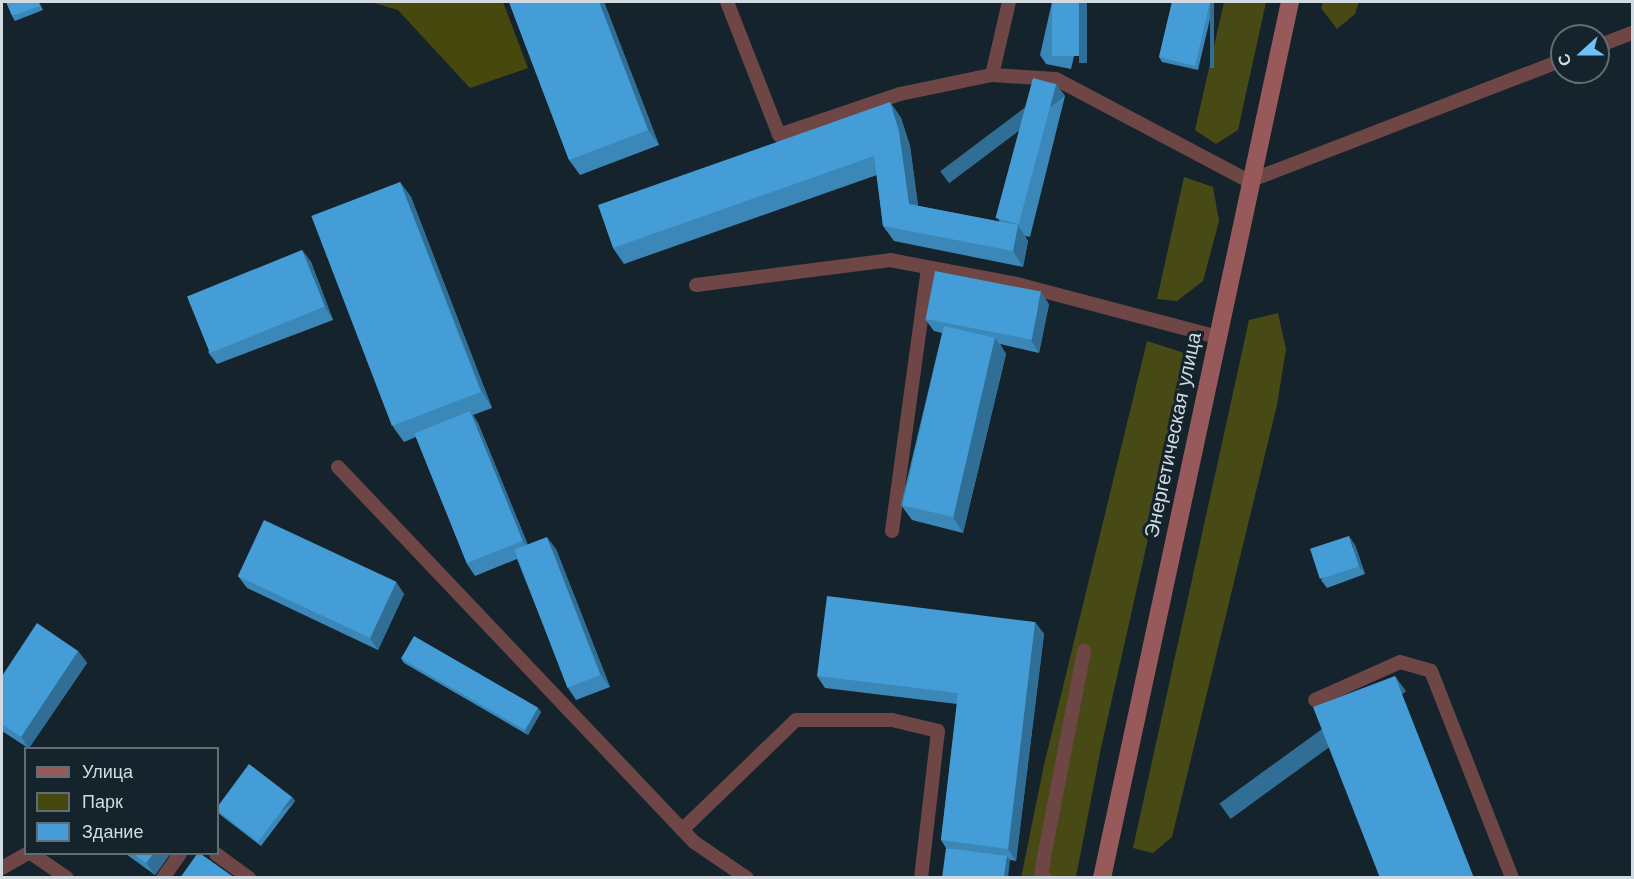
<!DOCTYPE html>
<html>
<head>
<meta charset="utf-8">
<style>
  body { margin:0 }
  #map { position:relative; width:1634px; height:879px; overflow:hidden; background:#15232c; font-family:"Work Sans",sans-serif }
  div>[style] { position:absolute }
  .green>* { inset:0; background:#47480d }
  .forest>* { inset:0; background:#484a16 }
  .lane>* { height:14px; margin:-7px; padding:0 7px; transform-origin:7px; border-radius:7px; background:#6d4645 }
  .secondary>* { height:18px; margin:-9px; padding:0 9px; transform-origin:9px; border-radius:9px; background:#975959 }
  .wall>* { inset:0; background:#3a87b8 }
  .shaded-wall>* { inset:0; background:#306e96; transform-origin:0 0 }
  .building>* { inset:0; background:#449dd6; transform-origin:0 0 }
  span { translate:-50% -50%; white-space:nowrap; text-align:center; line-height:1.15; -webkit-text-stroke:6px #15232c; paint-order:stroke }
  .street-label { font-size:20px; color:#d2dbe1 }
  .frame { position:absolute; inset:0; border:3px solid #d2dbe1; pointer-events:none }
  .legend { position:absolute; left:24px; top:747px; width:195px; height:108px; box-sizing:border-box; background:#15232c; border:2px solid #616d74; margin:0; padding:8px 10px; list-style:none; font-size:18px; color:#d2dbe1 }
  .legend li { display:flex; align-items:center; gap:12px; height:30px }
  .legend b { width:30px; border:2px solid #616d74 }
  .north { position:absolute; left:1550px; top:24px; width:60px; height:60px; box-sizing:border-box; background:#15232c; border:2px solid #616d74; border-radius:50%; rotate:249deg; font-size:16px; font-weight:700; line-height:24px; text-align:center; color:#d2dbe1 }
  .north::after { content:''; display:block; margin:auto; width:21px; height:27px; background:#70c1f4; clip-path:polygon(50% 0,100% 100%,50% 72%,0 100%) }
</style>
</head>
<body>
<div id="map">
  <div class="green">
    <div style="clip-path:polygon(371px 2px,503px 2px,528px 68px,470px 88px,398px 10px)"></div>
  </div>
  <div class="forest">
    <div style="clip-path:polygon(1224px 2px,1266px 2px,1238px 130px,1216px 144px,1195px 130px)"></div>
    <div style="clip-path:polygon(1323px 2px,1359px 2px,1355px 14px,1337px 29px,1321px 8px)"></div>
    <div style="clip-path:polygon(1184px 177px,1213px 187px,1219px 221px,1203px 281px,1177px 301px,1157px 299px)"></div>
    <div style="clip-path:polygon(1278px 313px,1286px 349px,1277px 405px,1172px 837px,1153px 853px,1133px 848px,1249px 320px)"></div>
    <div style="clip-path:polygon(1147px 341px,1184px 353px,1177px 410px,1101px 748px,1076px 877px,1021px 878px,1044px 765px)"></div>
  </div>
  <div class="lane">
    <div style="left:727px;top:2px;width:143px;rotate:68.6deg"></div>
    <div style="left:779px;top:135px;width:128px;rotate:-18.7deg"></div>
    <div style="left:900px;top:94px;width:94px;rotate:-11.7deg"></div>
    <div style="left:992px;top:75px;width:64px;rotate:3.6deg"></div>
    <div style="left:1056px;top:79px;width:218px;rotate:27.9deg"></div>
    <div style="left:1249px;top:181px;width:336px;rotate:-21.1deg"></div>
    <div style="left:1598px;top:46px;width:36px;rotate:-21deg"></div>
    <div style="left:992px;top:75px;width:75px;rotate:-76.9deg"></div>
    <div style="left:696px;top:285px;width:196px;rotate:-7.3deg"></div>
    <div style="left:890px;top:260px;width:129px;rotate:10.7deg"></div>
    <div style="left:1017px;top:284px;width:207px;rotate:14.8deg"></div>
    <div style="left:338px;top:467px;width:517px;rotate:46.49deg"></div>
    <div style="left:694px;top:842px;width:64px;rotate:34.2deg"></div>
    <div style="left:892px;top:531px;width:266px;rotate:-82.2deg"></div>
    <div style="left:1315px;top:700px;width:93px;rotate:-24.1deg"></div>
    <div style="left:1400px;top:662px;width:32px;rotate:16deg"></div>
    <div style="left:1431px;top:671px;width:222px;rotate:68.6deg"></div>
    <div style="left:682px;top:830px;width:158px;rotate:-44deg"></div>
    <div style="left:796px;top:720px;width:96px"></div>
    <div style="left:892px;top:720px;width:47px;rotate:13.4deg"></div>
    <div style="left:938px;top:731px;width:148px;rotate:96.6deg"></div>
    <div style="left:32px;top:854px;width:42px;rotate:34.4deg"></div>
    <div style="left:216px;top:854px;width:41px;rotate:36deg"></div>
    <div style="left:2px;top:868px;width:28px;rotate:-30deg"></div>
    <div style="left:163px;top:878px;width:29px;rotate:-55deg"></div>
    <div style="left:1045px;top:878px;width:4px;rotate:-153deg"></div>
    <div style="left:1041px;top:876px;width:19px;rotate:-81deg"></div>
    <div style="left:1044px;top:857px;width:210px;rotate:-79deg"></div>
  </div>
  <div class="secondary">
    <div style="left:1102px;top:878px;width:896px;rotate:-77.89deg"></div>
  </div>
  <div class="wall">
    <div style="clip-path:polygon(39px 2px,43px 10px,15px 21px,12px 16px)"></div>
    <div style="clip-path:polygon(509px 2px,604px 2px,659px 145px,580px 175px,569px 160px)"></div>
    <div style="clip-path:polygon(1052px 2px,1087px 2px,1071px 69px,1046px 64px,1040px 55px)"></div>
    <div style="clip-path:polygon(1172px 2px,1214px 2px,1198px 70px,1162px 62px,1159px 57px)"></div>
    <div style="clip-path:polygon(1056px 84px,1065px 96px,1030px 237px,1025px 236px,1028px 241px,1023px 267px,894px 241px,883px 226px,877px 175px,624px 264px,613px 248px,890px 102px,901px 118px,910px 146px,918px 206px,1000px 222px,998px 219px)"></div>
    <div style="clip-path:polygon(400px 182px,411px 197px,492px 408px,473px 415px,478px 423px,528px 545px,556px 549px,610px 687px,576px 700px,568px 688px,517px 559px,475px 576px,467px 564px,416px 437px,404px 442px,393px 427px)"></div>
    <div style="clip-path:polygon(302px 250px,311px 262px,333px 320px,217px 364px,208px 352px)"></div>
    <div style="clip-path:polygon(1049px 304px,1039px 353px,1000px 344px,1006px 354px,963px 533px,912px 520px,901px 505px,942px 333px,934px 331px,925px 319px)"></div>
    <div style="clip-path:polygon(1355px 545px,1365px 574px,1327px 588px,1321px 580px)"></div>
    <div style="clip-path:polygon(238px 576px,396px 582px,404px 594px,378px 650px,247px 588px)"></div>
    <div style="clip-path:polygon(1035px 622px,1044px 634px,1016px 861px,946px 848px,941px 840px,957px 704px,825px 688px,817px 676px)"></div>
    <div style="clip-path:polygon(78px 651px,87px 663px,29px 748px,28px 748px,2px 731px,2px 676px)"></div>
    <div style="clip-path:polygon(401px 659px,538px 708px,541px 712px,528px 735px,404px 663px)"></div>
    <div style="clip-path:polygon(292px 797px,295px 801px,261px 846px,218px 813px,218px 806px)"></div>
    <div style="clip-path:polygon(126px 854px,170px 854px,155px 875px)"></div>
  </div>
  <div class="shaded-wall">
    <div style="clip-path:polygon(599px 2px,604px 2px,659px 145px,648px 130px)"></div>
    <div style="left:1079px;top:2px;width:8px;height:61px"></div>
    <div style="left:1210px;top:2px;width:4px;height:66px"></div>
    <div style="left:1056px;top:84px;width:15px;height:145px;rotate:53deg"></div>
    <div style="clip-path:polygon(890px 102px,901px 118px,910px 146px,920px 220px,909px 204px)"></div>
    <div style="clip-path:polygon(400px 182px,411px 197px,492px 408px,482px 392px)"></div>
    <div style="clip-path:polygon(1018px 225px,1028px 241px,1023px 267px,1013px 251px)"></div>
    <div style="clip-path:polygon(302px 250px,311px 262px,333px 320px,325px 307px)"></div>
    <div style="clip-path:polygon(1041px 292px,1049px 304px,1039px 353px,1031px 340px)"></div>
    <div style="clip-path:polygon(995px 338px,1006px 354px,963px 533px,953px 517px)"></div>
    <div style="clip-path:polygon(470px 411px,478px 423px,531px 553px,523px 541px)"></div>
    <div style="clip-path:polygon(1349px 536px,1355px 545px,1365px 574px,1359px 566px)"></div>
    <div style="clip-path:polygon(547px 537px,556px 549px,610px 687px,601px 675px)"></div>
    <div style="clip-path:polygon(396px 582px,404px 594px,378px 650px,370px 638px)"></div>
    <div style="clip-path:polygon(1035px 622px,1044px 634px,1016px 861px,1008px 849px)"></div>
    <div style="clip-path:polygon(78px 651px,87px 663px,29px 748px,28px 748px,21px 737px)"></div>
    <div style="left:1395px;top:676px;width:19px;height:217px;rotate:54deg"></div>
    <div style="clip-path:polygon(538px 708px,541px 712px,528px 735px,525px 731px)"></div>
    <div style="left:292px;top:797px;width:5px;height:56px;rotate:53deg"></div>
    <div style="clip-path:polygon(153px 854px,170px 854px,155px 875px,146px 863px)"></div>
    <div style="clip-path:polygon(1007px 856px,1010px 860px,1008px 878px,1004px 878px)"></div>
  </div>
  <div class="building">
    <div style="clip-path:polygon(6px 2px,38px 2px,40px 6px,12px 16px)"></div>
    <div style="clip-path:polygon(509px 2px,599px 2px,648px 130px,569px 160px)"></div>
    <div style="left:1052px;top:2px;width:27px;height:54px"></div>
    <div style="clip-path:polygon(1172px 2px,1210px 2px,1195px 66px,1159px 57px)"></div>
    <div style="left:1033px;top:78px;width:24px;height:145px;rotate:15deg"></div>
    <div style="clip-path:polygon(890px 102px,899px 131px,909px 204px,1018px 225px,1013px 251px,883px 226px,874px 156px,613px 248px,598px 205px)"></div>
    <div style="left:400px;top:182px;width:225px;height:95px;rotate:69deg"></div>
    <div style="left:302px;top:250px;width:61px;height:124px;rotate:68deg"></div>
    <div style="left:935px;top:271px;width:108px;height:49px;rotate:11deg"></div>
    <div style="left:944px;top:326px;width:52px;height:184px;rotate:13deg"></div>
    <div style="left:470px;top:411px;width:140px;height:60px;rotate:68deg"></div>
    <div style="left:264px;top:520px;width:146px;height:62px;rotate:25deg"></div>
    <div style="left:1349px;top:536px;width:32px;height:41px;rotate:72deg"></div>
    <div style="left:547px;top:537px;width:148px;height:35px;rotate:69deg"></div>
    <div style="clip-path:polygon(827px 596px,1035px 622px,1008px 849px,941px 840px,958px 693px,817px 676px)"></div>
    <div style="clip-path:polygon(37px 623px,78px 651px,21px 737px,2px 724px,2px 676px)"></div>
    <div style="left:414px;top:636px;width:143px;height:26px;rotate:30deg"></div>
    <div style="clip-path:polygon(1395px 676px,1474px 878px,1380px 878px,1313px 707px)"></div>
    <div style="clip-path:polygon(249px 764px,292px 797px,258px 842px,218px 811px,218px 806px)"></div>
    <div style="clip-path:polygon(946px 848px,1007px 856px,1004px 878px,942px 878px)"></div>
    <div style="clip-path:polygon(134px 854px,153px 854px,146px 863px)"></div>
    <div style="clip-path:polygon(197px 854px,201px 854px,235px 878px,180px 878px)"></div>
  </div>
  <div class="street-label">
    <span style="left:1173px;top:435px;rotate:-78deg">Энергетическая улица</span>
  </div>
  <div class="frame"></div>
  <ul class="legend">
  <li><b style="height:8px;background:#975959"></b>Улица</li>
  <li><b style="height:16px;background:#47480d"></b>Парк</li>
  <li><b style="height:16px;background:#449dd6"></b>Здание</li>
  </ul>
  <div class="north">С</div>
</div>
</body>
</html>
